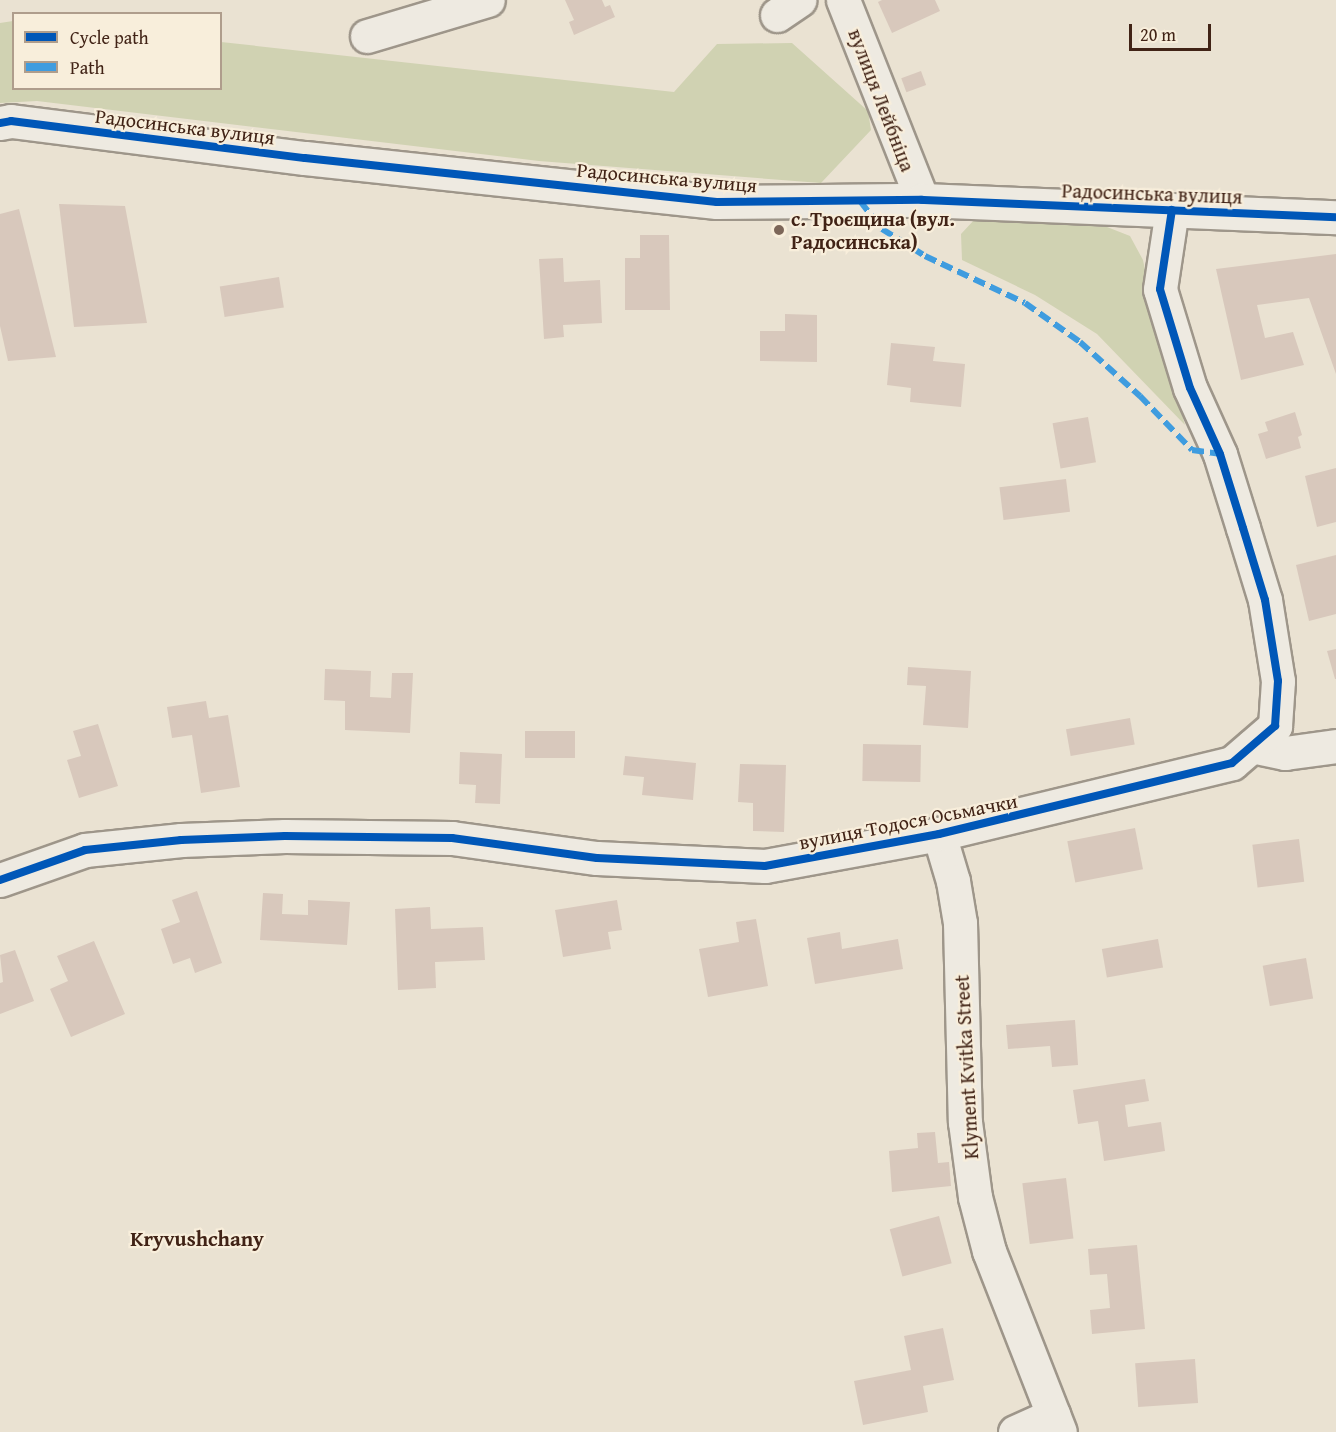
<!DOCTYPE html>
<html>
<head>
<meta charset="utf-8">
<style>
  body { margin:0 }
  #map { position:relative; width:1336px; height:1432px; overflow:hidden; background:#eae2d2; font-family:"Gentium Book Plus",serif }
  div>[style] { position:absolute }
  .green>* { inset:0; background:#d0d2b2 }
  .building>* { inset:0; background:#d8c8bc; transform-origin:0 0 }
  .roads { filter:drop-shadow(2px 0 #9e968a) drop-shadow(-2px 0 #9e968a) drop-shadow(0 2px #9e968a) drop-shadow(0 -2px #9e968a) }
  .minor>* { height:33px; margin:-16.5px; padding:0 16.5px; transform-origin:16.5px; border-radius:16.5px; background:#eeeae1 }
  .quiet>* { height:6px; margin-top:-3px; transform-origin:0; background:repeating-linear-gradient(90deg,#3f9cdf 0 12px,transparent 0 18px) }
  .cycleway>* { height:8px; margin:-4px; padding:0 4px; transform-origin:4px; border-radius:4px; background:#0057b8 }
  .dots>* { width:16px; height:16px; translate:-50% -50%; box-sizing:border-box; border:3px solid #f8eedb; border-radius:50% }
  span { translate:-50% -50%; white-space:nowrap; text-align:center; line-height:1.15; -webkit-text-stroke:4.5px #f8eedb; paint-order:stroke }
  .street-label { font-size:20px; color:#412316 }
  .poi-label { font-size:20px; color:#412316; font-weight:700 }
  .left { translate:0 -50%; text-align:left }
  .neighbourhood-label { font-size:21px; color:#412316; font-weight:700 }
  .legend { position:absolute; left:12px; top:12px; width:210px; height:78px; box-sizing:border-box; background:#f8eedb; border:2px solid #af9d8c; margin:0; padding:8px 10px; list-style:none; font-size:18px; color:#412316 }
  .legend li { display:flex; align-items:center; gap:12px; height:30px }
  .legend b { width:30px; border:2px solid #af9d8c }
  .scale { position:absolute; left:1129px; top:24px; width:82px; height:27px; box-sizing:border-box; border:3px solid #412316; border-top:0; padding-left:8px; font-size:18px; line-height:21px; white-space:nowrap; color:#412316; -webkit-text-stroke:4px #f8eedb; paint-order:stroke }
</style>
</head>
<body>
<div id="map">
  <div class="green">
    <div style="clip-path:polygon(13px 21px,14px 88px,220px 88px,221px 42px,674px 92px,717px 44px,792px 43px,868px 111px,871px 130px,821px 183px,539px 161px,37px 101px,0 103px,0 23px)"></div>
    <div style="clip-path:polygon(975px 219px,1107px 227px,1130px 236px,1143px 260px,1157px 330px,1185px 425px,1097px 334px,1035px 295px,962px 260px,961px 234px)"></div>
  </div>
  <div class="building">
    <div style="clip-path:polygon(565px 0,602px 0,605px 7px,610px 5px,615px 17px,574px 35px,569px 22px,574px 20px)"></div>
    <div style="clip-path:polygon(882px 0,935px 0,940px 11px,892px 33px,878px 2px)"></div>
    <div style="left:921px;top:71px;width:15px;height:21px;rotate:70deg"></div>
    <div style="clip-path:polygon(59px 204px,125px 206px,147px 323px,74px 327px)"></div>
    <div style="clip-path:polygon(19px 209px,56px 357px,8px 361px,0 326px,0 214px)"></div>
    <div style="clip-path:polygon(640px 235px,669px 235px,670px 310px,625px 310px,625px 258px,640px 258px)"></div>
    <div style="clip-path:polygon(1336px 254px,1336px 374px,1309px 298px,1257px 305px,1265px 338px,1293px 332px,1304px 365px,1241px 380px,1216px 269px)"></div>
    <div style="clip-path:polygon(563px 258px,564px 282px,600px 280px,602px 323px,563px 325px,564px 337px,544px 339px,539px 259px)"></div>
    <div style="left:279px;top:277px;width:31px;height:60px;rotate:81deg"></div>
    <div style="clip-path:polygon(785px 314px,817px 315px,817px 362px,760px 361px,760px 331px,785px 331px)"></div>
    <div style="clip-path:polygon(891px 343px,935px 347px,933px 361px,965px 364px,961px 407px,910px 402px,911px 388px,887px 385px)"></div>
    <div style="clip-path:polygon(1295px 412px,1302px 435px,1298px 437px,1301px 448px,1266px 459px,1258px 434px,1268px 431px,1265px 422px)"></div>
    <div style="left:1088px;top:417px;width:46px;height:36px;rotate:80deg"></div>
    <div style="clip-path:polygon(1336px 468px,1336px 522px,1317px 527px,1305px 476px)"></div>
    <div style="left:1066px;top:479px;width:33px;height:67px;rotate:83deg"></div>
    <div style="clip-path:polygon(1336px 555px,1336px 614px,1309px 621px,1296px 565px)"></div>
    <div style="clip-path:polygon(1336px 649px,1336px 679px,1335px 679px,1327px 651px)"></div>
    <div style="clip-path:polygon(908px 667px,971px 671px,968px 728px,923px 725px,926px 686px,907px 685px)"></div>
    <div style="clip-path:polygon(325px 669px,371px 671px,370px 697px,391px 698px,392px 673px,413px 673px,410px 733px,345px 730px,345px 701px,324px 700px)"></div>
    <div style="clip-path:polygon(206px 701px,209px 718px,228px 715px,240px 787px,201px 793px,192px 735px,172px 738px,167px 707px)"></div>
    <div style="left:1130px;top:718px;width:27px;height:65px;rotate:80deg"></div>
    <div style="clip-path:polygon(98px 724px,118px 786px,79px 798px,67px 760px,81px 756px,73px 731px)"></div>
    <div style="left:575px;top:731px;width:27px;height:50px;rotate:90deg"></div>
    <div style="left:863px;top:744px;width:58px;height:37px;rotate:1deg"></div>
    <div style="clip-path:polygon(460px 752px,502px 754px,500px 804px,475px 803px,476px 785px,459px 784px)"></div>
    <div style="clip-path:polygon(625px 756px,696px 763px,693px 800px,642px 795px,644px 777px,623px 775px)"></div>
    <div style="clip-path:polygon(740px 764px,786px 765px,784px 832px,753px 831px,753px 803px,738px 802px)"></div>
    <div style="left:1135px;top:828px;width:42px;height:69px;rotate:79deg"></div>
    <div style="left:1299px;top:839px;width:43px;height:47px;rotate:83deg"></div>
    <div style="clip-path:polygon(197px 891px,222px 963px,195px 973px,190px 958px,173px 964px,161px 929px,180px 922px,172px 900px)"></div>
    <div style="clip-path:polygon(263px 893px,283px 894px,282px 914px,308px 915px,308px 900px,350px 902px,347px 945px,260px 940px)"></div>
    <div style="clip-path:polygon(617px 900px,622px 930px,608px 932px,611px 949px,563px 957px,555px 910px)"></div>
    <div style="clip-path:polygon(430px 907px,431px 929px,483px 927px,485px 960px,435px 962px,436px 988px,398px 990px,395px 909px)"></div>
    <div style="clip-path:polygon(756px 919px,768px 986px,708px 997px,699px 949px,739px 942px,736px 922px)"></div>
    <div style="clip-path:polygon(840px 932px,842px 949px,898px 939px,903px 969px,815px 984px,807px 938px)"></div>
    <div style="left:1158px;top:939px;width:29px;height:57px;rotate:80deg"></div>
    <div style="clip-path:polygon(94px 941px,125px 1014px,71px 1037px,50px 989px,68px 981px,57px 956px)"></div>
    <div style="clip-path:polygon(15px 950px,34px 1001px,0 1014px,0 983px,3px 982px,0 955px)"></div>
    <div style="left:1306px;top:958px;width:41px;height:44px;rotate:80deg"></div>
    <div style="clip-path:polygon(1075px 1020px,1078px 1065px,1052px 1067px,1050px 1046px,1008px 1049px,1006px 1025px)"></div>
    <div style="clip-path:polygon(1145px 1079px,1149px 1101px,1125px 1105px,1128px 1127px,1161px 1122px,1165px 1151px,1104px 1161px,1098px 1121px,1078px 1124px,1073px 1090px)"></div>
    <div style="clip-path:polygon(935px 1132px,938px 1163px,949px 1162px,951px 1186px,892px 1192px,889px 1151px,918px 1148px,917px 1133px)"></div>
    <div style="left:1066px;top:1178px;width:61px;height:44px;rotate:83deg"></div>
    <div style="left:939px;top:1216px;width:49px;height:51px;rotate:75deg"></div>
    <div style="clip-path:polygon(1137px 1245px,1145px 1329px,1092px 1334px,1090px 1310px,1110px 1308px,1107px 1274px,1090px 1275px,1088px 1249px)"></div>
    <div style="clip-path:polygon(943px 1328px,954px 1380px,923px 1386px,928px 1412px,863px 1425px,854px 1381px,911px 1370px,904px 1336px)"></div>
    <div style="left:1195px;top:1359px;width:44px;height:60px;rotate:86deg"></div>
  </div>
  <div class="roads">
    <div class="minor">
      <div style="left:843px;top:0;width:215px;rotate:68.4deg"></div>
      <div style="left:777px;top:15px;width:27px;rotate:-34deg"></div>
      <div style="left:367px;top:36px;width:126px;rotate:-16.6deg"></div>
      <div style="left:0;top:123px;width:11px;rotate:-10deg"></div>
      <div style="left:11px;top:121px;width:296px;rotate:7.2deg"></div>
      <div style="left:305px;top:158px;width:414px;rotate:6.1deg"></div>
      <div style="left:717px;top:202px;width:205px;rotate:-0.6deg"></div>
      <div style="left:922px;top:200px;width:414px;rotate:2.4deg"></div>
      <div style="left:1252px;top:746px;width:34px;rotate:12deg"></div>
      <div style="left:1285px;top:753px;width:51px;rotate:-7.8deg"></div>
      <div style="left:939px;top:834px;width:49px;rotate:73.4deg"></div>
      <div style="left:953px;top:881px;width:43px;rotate:80.5deg"></div>
      <div style="left:960px;top:923px;width:199px;rotate:88.6deg"></div>
      <div style="left:965px;top:1122px;width:76px;rotate:82.4deg"></div>
      <div style="left:975px;top:1197px;width:56px;rotate:75.5deg"></div>
      <div style="left:989px;top:1251px;width:194px;rotate:68.6deg"></div>
      <div style="left:0;top:880px;width:90px;rotate:-19.4deg"></div>
      <div style="left:85px;top:850px;width:97px;rotate:-5.9deg"></div>
      <div style="left:181px;top:840px;width:104px;rotate:-2.2deg"></div>
      <div style="left:285px;top:836px;width:167px;rotate:0.7deg"></div>
      <div style="left:452px;top:838px;width:146px;rotate:7.9deg"></div>
      <div style="left:597px;top:858px;width:168px;rotate:2.7deg"></div>
      <div style="left:765px;top:866px;width:177px;rotate:-10.4deg"></div>
      <div style="left:939px;top:834px;width:301px;rotate:-13.6deg"></div>
      <div style="left:1232px;top:763px;width:57px;rotate:-40.7deg"></div>
      <div style="left:1275px;top:726px;width:45px;rotate:-86.2deg"></div>
      <div style="left:1278px;top:681px;width:82px;rotate:-99.1deg"></div>
      <div style="left:1265px;top:600px;width:75px;rotate:-107deg"></div>
      <div style="left:1243px;top:528px;width:77px;rotate:-107.3deg"></div>
      <div style="left:1220px;top:454px;width:72px;rotate:-114.4deg"></div>
      <div style="left:1190px;top:388px;width:103px;rotate:-106.9deg"></div>
      <div style="left:1160px;top:289px;width:80px;rotate:-81.4deg"></div>
      <div style="left:1015px;top:1432px;width:42px;rotate:-24.1deg"></div>
    </div>
  </div>
  <div class="quiet">
    <div style="left:860px;top:201px;width:36px;rotate:52deg"></div>
    <div style="left:882px;top:229px;width:51px;rotate:32.1deg"></div>
    <div style="left:925px;top:256px;width:110px;rotate:25.2deg"></div>
    <div style="left:1025px;top:303px;width:67px;rotate:35.3deg"></div>
    <div style="left:1080px;top:342px;width:81px;rotate:42deg"></div>
    <div style="left:1140px;top:396px;width:75px;rotate:46.1deg"></div>
    <div style="left:1192px;top:450px;width:28px;rotate:8deg"></div>
  </div>
  <div class="cycleway">
    <div style="left:0;top:123px;width:11px;rotate:-10deg"></div>
    <div style="left:11px;top:121px;width:296px;rotate:7.2deg"></div>
    <div style="left:305px;top:158px;width:414px;rotate:6.1deg"></div>
    <div style="left:717px;top:202px;width:205px;rotate:-0.6deg"></div>
    <div style="left:922px;top:200px;width:414px;rotate:2.4deg"></div>
    <div style="left:0;top:880px;width:90px;rotate:-19.4deg"></div>
    <div style="left:85px;top:850px;width:97px;rotate:-5.9deg"></div>
    <div style="left:181px;top:840px;width:104px;rotate:-2.2deg"></div>
    <div style="left:285px;top:836px;width:167px;rotate:0.7deg"></div>
    <div style="left:452px;top:838px;width:146px;rotate:7.9deg"></div>
    <div style="left:597px;top:858px;width:168px;rotate:2.7deg"></div>
    <div style="left:765px;top:866px;width:177px;rotate:-10.4deg"></div>
    <div style="left:939px;top:834px;width:301px;rotate:-13.6deg"></div>
    <div style="left:1232px;top:763px;width:57px;rotate:-40.7deg"></div>
    <div style="left:1275px;top:726px;width:45px;rotate:-86.2deg"></div>
    <div style="left:1278px;top:681px;width:82px;rotate:-99.1deg"></div>
    <div style="left:1265px;top:600px;width:75px;rotate:-107deg"></div>
    <div style="left:1243px;top:528px;width:77px;rotate:-107.3deg"></div>
    <div style="left:1220px;top:454px;width:72px;rotate:-114.4deg"></div>
    <div style="left:1190px;top:388px;width:103px;rotate:-106.9deg"></div>
    <div style="left:1160px;top:289px;width:80px;rotate:-81.4deg"></div>
  </div>
  <div class="dots">
    <div style="left:779px;top:230px;background:#7c6658"></div>
  </div>
  <div class="street-label">
    <span style="left:882px;top:100px;rotate:69deg">вулиця Лейбніца</span>
    <span style="left:185px;top:126px;rotate:7deg">Радосинська вулиця</span>
    <span style="left:667px;top:177px;rotate:5deg">Радосинська вулиця</span>
    <span style="left:1152px;top:193px;rotate:2deg">Радосинська вулиця</span>
    <span style="left:908px;top:821px;rotate:-11deg">вулиця Тодося Осьмачки</span>
    <span style="left:966px;top:1067px;rotate:-93deg">Klyment Kvitka Street</span>
  </div>
  <div class="poi-label">
    <span class="left" style="left:791px;top:230px">с. Троєщина (вул.<br>Радосинська)</span>
  </div>
  <div class="neighbourhood-label">
    <span style="left:197px;top:1239px">Kryvushchany</span>
  </div>
  <ul class="legend">
  <li><b style="height:8px;background:#0057b8"></b>Cycle path</li>
  <li><b style="height:8px;background:#3f9cdf"></b>Path</li>
  </ul>
  <div class="scale">20 m</div>
</div>
</body>
</html>
